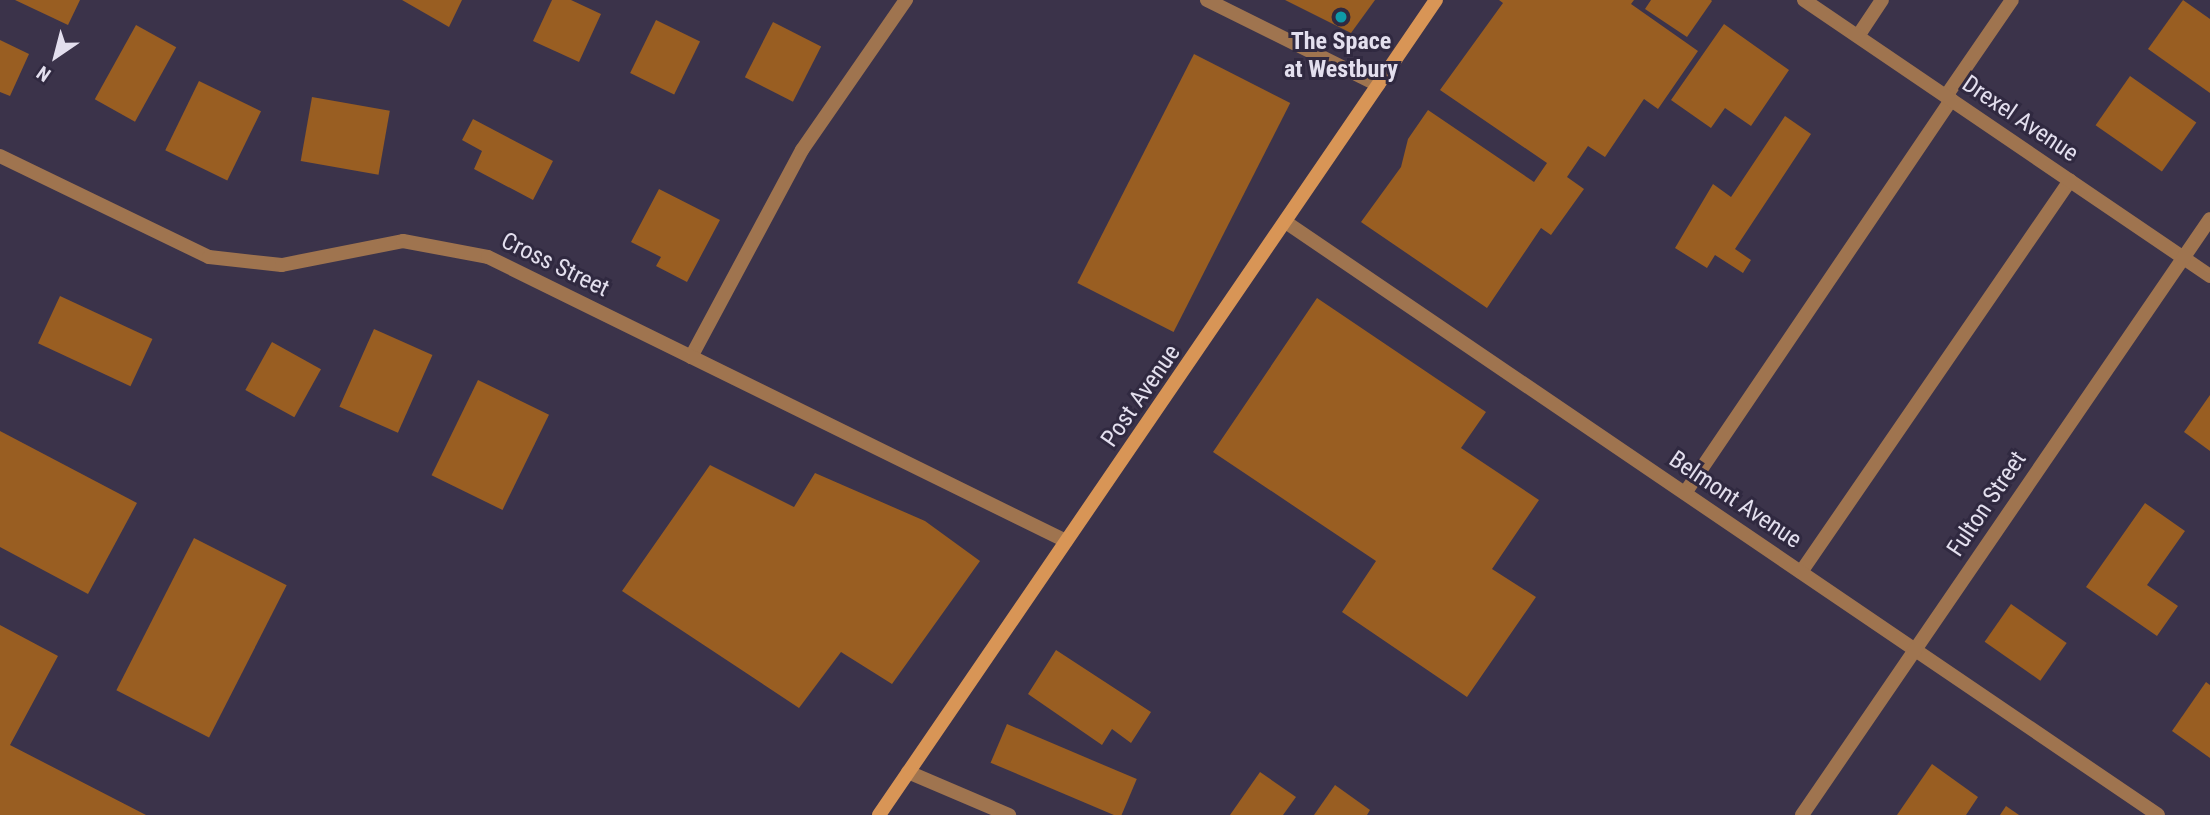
<!DOCTYPE html>
<html>
<head>
<meta charset="utf-8">
<style>
  body { margin:0 }
  #map { position:relative; width:2210px; height:815px; overflow:hidden; background:#3b334a; font-family:"Roboto Condensed",sans-serif }
  div>[style] { position:absolute }
  .building>* { inset:0; background:#995e22; transform-origin:0 0 }
  .service>* { height:14px; margin:-7px; padding:0 7px; transform-origin:7px; border-radius:7px; background:#9f744f }
  .minor>* { height:14px; margin:-7px; padding:0 7px; transform-origin:7px; border-radius:7px; background:#9f744f }
  .secondary>* { height:14px; margin:-7px; padding:0 7px; transform-origin:7px; border-radius:7px; background:#d89556 }
  .dots>* { width:19px; height:19px; translate:-50% -50%; box-sizing:border-box; border:4px solid #302940; border-radius:50% }
  span { translate:-50% -50%; white-space:nowrap; text-align:center; line-height:1.15; -webkit-text-stroke:6px #302940; paint-order:stroke }
  .poi-label { font-size:24px; color:#e3dfee; font-weight:700 }
  .street-label { font-size:24px; color:#e3dfee }
  .north { position:absolute; left:21px; top:21px; width:70px; height:70px; -webkit-text-stroke:5px #302940; paint-order:stroke; rotate:215deg; font-size:19px; font-weight:700; line-height:28px; text-align:center; color:#e3dfee }
  .north::after { content:''; display:block; margin:auto; width:24px; height:32px; background:#e3dfee; clip-path:polygon(50% 0,100% 100%,50% 72%,0 100%) }
</style>
</head>
<body>
<div id="map">
  <div class="building">
    <div style="clip-path:polygon(15px 0,80px 0,68px 25px)"></div>
    <div style="clip-path:polygon(402px 0,462px 0,449px 27px)"></div>
    <div style="clip-path:polygon(552px 0,571px 0,601px 14px,579px 62px,533px 41px)"></div>
    <div style="clip-path:polygon(1285px 0,1375px 0,1351px 33px)"></div>
    <div style="clip-path:polygon(1499px 0,1634px 0,1631px 4px,1698px 51px,1658px 109px,1644px 99px,1605px 157px,1588px 146px,1567px 177px,1584px 189px,1551px 235px,1541px 228px,1487px 308px,1361px 222px,1401px 167px,1408px 139px,1428px 110px,1534px 182px,1547px 163px,1440px 90px,1503px 3px)"></div>
    <div style="clip-path:polygon(1651px 0,1711px 0,1712px 1px,1687px 37px,1645px 9px)"></div>
    <div style="clip-path:polygon(2183px 0,2210px 19px,2210px 93px,2148px 49px)"></div>
    <div style="left:656px;top:20px;width:49px;height:59px;rotate:26deg"></div>
    <div style="left:773px;top:22px;width:54px;height:62px;rotate:27deg"></div>
    <div style="clip-path:polygon(1724px 24px,1789px 70px,1751px 126px,1725px 108px,1711px 128px,1671px 100px)"></div>
    <div style="left:136px;top:25px;width:46px;height:85px;rotate:29deg"></div>
    <div style="clip-path:polygon(0 40px,29px 54px,10px 96px,0 92px)"></div>
    <div style="left:1194px;top:54px;width:108px;height:257px;rotate:27deg"></div>
    <div style="left:2130px;top:76px;width:81px;height:60px;rotate:35deg"></div>
    <div style="left:199px;top:81px;width:69px;height:77px;rotate:26deg"></div>
    <div style="left:312px;top:97px;width:79px;height:65px;rotate:10deg"></div>
    <div style="clip-path:polygon(1785px 116px,1811px 134px,1735px 249px,1751px 260px,1743px 273px,1715px 255px,1707px 268px,1675px 248px,1713px 184px,1731px 197px)"></div>
    <div style="clip-path:polygon(473px 119px,553px 161px,533px 200px,474px 169px,482px 151px,462px 140px)"></div>
    <div style="clip-path:polygon(659px 189px,720px 220px,687px 282px,656px 266px,661px 257px,631px 242px)"></div>
    <div style="left:60px;top:296px;width:102px;height:52px;rotate:25deg"></div>
    <div style="clip-path:polygon(1317px 298px,1486px 412px,1461px 448px,1539px 500px,1492px 569px,1536px 597px,1467px 697px,1342px 612px,1376px 561px,1213px 452px)"></div>
    <div style="left:374px;top:329px;width:64px;height:85px;rotate:24deg"></div>
    <div style="left:272px;top:342px;width:56px;height:55px;rotate:29deg"></div>
    <div style="left:478px;top:380px;width:79px;height:106px;rotate:26deg"></div>
    <div style="clip-path:polygon(2210px 395px,2210px 451px,2184px 432px)"></div>
    <div style="clip-path:polygon(0 431px,137px 503px,88px 594px,0 547px)"></div>
    <div style="clip-path:polygon(710px 465px,794px 507px,815px 473px,925px 521px,980px 561px,892px 684px,841px 652px,799px 708px,622px 591px)"></div>
    <div style="clip-path:polygon(2145px 503px,2185px 531px,2147px 585px,2178px 606px,2157px 636px,2086px 587px)"></div>
    <div style="left:194px;top:538px;width:104px;height:171px;rotate:27deg"></div>
    <div style="left:2011px;top:604px;width:68px;height:46px;rotate:35deg"></div>
    <div style="clip-path:polygon(0 625px,58px 656px,10px 745px,146px 815px,0 815px)"></div>
    <div style="clip-path:polygon(1056px 650px,1151px 712px,1131px 743px,1112px 729px,1102px 745px,1028px 694px)"></div>
    <div style="clip-path:polygon(2206px 682px,2210px 685px,2210px 758px,2172px 731px)"></div>
    <div style="left:1007px;top:724px;width:141px;height:42px;rotate:23deg"></div>
    <div style="clip-path:polygon(1932px 764px,1978px 797px,1966px 815px,1897px 815px)"></div>
    <div style="clip-path:polygon(1260px 772px,1296px 797px,1283px 815px,1230px 815px)"></div>
    <div style="clip-path:polygon(1335px 785px,1370px 810px,1367px 815px,1314px 815px)"></div>
    <div style="clip-path:polygon(2006px 806px,2019px 815px,2000px 815px)"></div>
  </div>
  <div class="service">
    <div style="left:1858px;top:36px;width:43px;rotate:-56.3deg"></div>
    <div style="left:1946px;top:96px;width:116px;rotate:-55.5deg"></div>
    <div style="left:691px;top:357px;width:235px;rotate:-61.8deg"></div>
    <div style="left:802px;top:150px;width:183px;rotate:-55.3deg"></div>
    <div style="left:1685px;top:493px;width:475px;rotate:-55.9deg"></div>
    <div style="left:1801px;top:572px;width:475px;rotate:-55.5deg"></div>
  </div>
  <div class="minor">
    <div style="left:1207px;top:0;width:191px;rotate:26.4deg"></div>
    <div style="left:1804px;top:0;width:491px;rotate:34.2deg"></div>
    <div style="left:0;top:156px;width:232px;rotate:25.8deg"></div>
    <div style="left:209px;top:257px;width:73px;rotate:6.3deg"></div>
    <div style="left:282px;top:265px;width:123px;rotate:-11.2deg"></div>
    <div style="left:403px;top:241px;width:86px;rotate:10.7deg"></div>
    <div style="left:488px;top:257px;width:644px;rotate:26.17deg"></div>
    <div style="left:1287px;top:223px;width:1053px;rotate:34.2deg"></div>
    <div style="left:908px;top:772px;width:110px;rotate:23.1deg"></div>
    <div style="left:1802px;top:815px;width:722px;rotate:-55.61deg"></div>
  </div>
  <div class="secondary">
    <div style="left:879px;top:815px;width:987px;rotate:-55.65deg"></div>
  </div>
  <div class="dots">
    <div style="left:1341px;top:17px;background:#0f9aa8"></div>
  </div>
  <div class="poi-label">
    <span style="left:1341px;top:56px">The Space<br>at Westbury</span>
  </div>
  <div class="street-label">
    <span style="left:2020px;top:119px;rotate:34deg">Drexel Avenue</span>
    <span style="left:555px;top:265px;rotate:26deg">Cross Street</span>
    <span style="left:1141px;top:396px;rotate:-55deg">Post Avenue</span>
    <span style="left:1735px;top:500px;rotate:34deg">Belmont Avenue</span>
    <span style="left:1987px;top:504px;rotate:-56deg">Fulton Street</span>
  </div>
  <div class="north">N</div>
</div>
</body>
</html>
